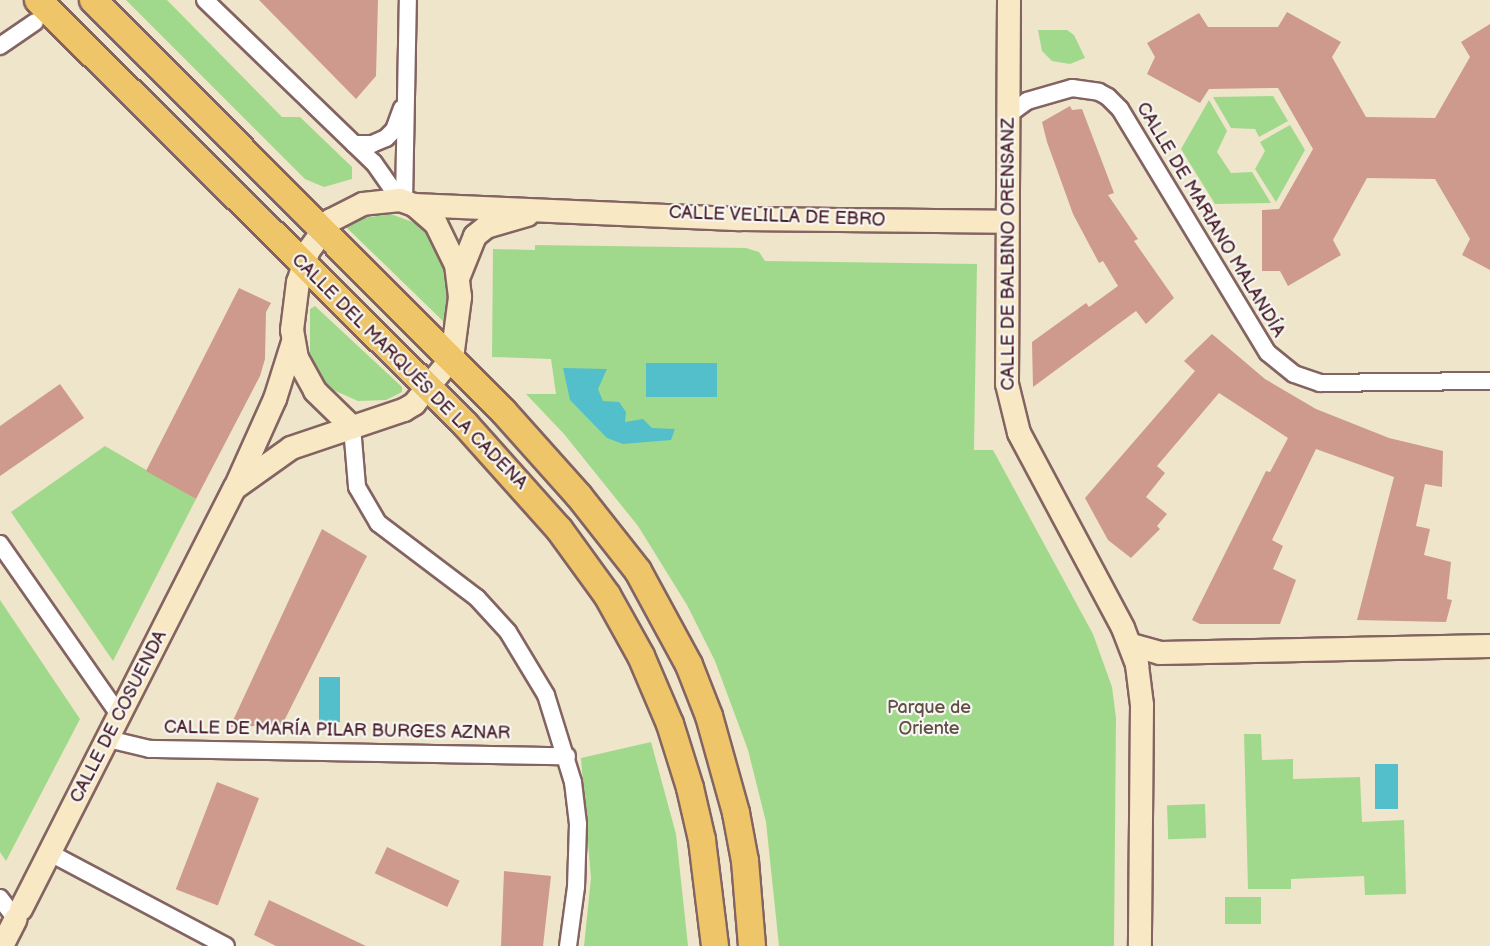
<!DOCTYPE html>
<html>
<head>
<meta charset="utf-8">
<style>
  body { margin:0 }
  #map { position:relative; width:1490px; height:946px; overflow:hidden; background:#efe5ca; font-family:"Balsamiq Sans",sans-serif }
  div>[style] { position:absolute }
  .green>* { inset:0; background:#a1d98c; transform-origin:0 0 }
  .water>* { inset:0; background:#52bfca; transform-origin:0 0 }
  .building>* { inset:0; background:#ce9a8d; transform-origin:0 0 }
  .roads { filter:drop-shadow(2px 0 #846463) drop-shadow(-2px 0 #846463) drop-shadow(0 2px #846463) drop-shadow(0 -2px #846463) }
  .street>* { height:16px; margin:-8px; padding:0 8px; transform-origin:8px; border-radius:8px; background:#fff }
  .secondary>* { height:22px; margin:-11px; padding:0 11px; transform-origin:11px; border-radius:11px; background:#f8e8c3 }
  .primary>* { height:26px; margin:-13px; padding:0 13px; transform-origin:13px; border-radius:13px; background:#eec569 }
  span { translate:-50% -50%; white-space:nowrap; text-align:center; line-height:1.15; -webkit-text-stroke:4.5px #f6f6f2; paint-order:stroke }
  .street-label { font-size:18px; color:#4a1f2b }
  .park-label { font-size:18px; color:#604e43 }
</style>
</head>
<body>
<div id="map">
  <div class="green">
    <div style="clip-path:polygon(126px 0,167px 0,282px 117px,300px 117px,352px 167px,352px 179px,324px 187px,305px 179px)"></div>
    <div style="clip-path:polygon(1038px 30px,1067px 30px,1074px 35px,1085px 58px,1070px 64px,1052px 61px,1042px 51px)"></div>
    <div style="clip-path:polygon(1273px 96px,1288px 121px,1259px 137px,1255px 129px,1231px 128px,1213px 97px)"></div>
    <div style="clip-path:polygon(1209px 100px,1227px 131px,1217px 152px,1231px 173px,1252px 172px,1271px 203px,1215px 204px,1181px 149px)"></div>
    <div style="clip-path:polygon(1290px 125px,1305px 150px,1276px 202px,1255px 169px,1265px 151px,1260px 142px)"></div>
    <div style="clip-path:polygon(391px 214px,423px 226px,446px 261px,449px 305px,445px 323px,345px 226px,356px 219px)"></div>
    <div style="clip-path:polygon(535px 245px,746px 248px,759px 252px,765px 261px,977px 264px,974px 450px,993px 450px,1093px 634px,1112px 687px,1116px 718px,1114px 946px,779px 946px,766px 822px,748px 750px,715px 661px,687px 605px,638px 526px,564px 434px,526px 394px,556px 394px,551px 359px,492px 357px,493px 249px,535px 250px)"></div>
    <div style="clip-path:polygon(315px 306px,402px 387px,402px 392px,386px 400px,358px 401px,331px 389px,318px 373px,310px 353px,310px 309px)"></div>
    <div style="clip-path:polygon(105px 446px,196px 499px,113px 661px,11px 512px)"></div>
    <div style="clip-path:polygon(0 600px,80px 719px,6px 861px,0 852px)"></div>
    <div style="clip-path:polygon(1244px 734px,1261px 734px,1262px 760px,1293px 759px,1293px 779px,1360px 777px,1362px 822px,1404px 820px,1406px 894px,1365px 895px,1364px 876px,1291px 879px,1291px 889px,1248px 889px)"></div>
    <div style="clip-path:polygon(651px 742px,676px 834px,688px 946px,584px 946px,591px 878px,581px 758px)"></div>
    <div style="left:1205px;top:804px;width:34px;height:38px;rotate:88deg"></div>
    <div style="left:1225px;top:897px;width:36px;height:27px"></div>
  </div>
  <div class="water">
    <div style="left:646px;top:363px;width:71px;height:34px"></div>
    <div style="clip-path:polygon(563px 368px,607px 369px,598px 389px,603px 401px,619px 402px,626px 412px,625px 422px,643px 419px,652px 428px,675px 429px,671px 440px,623px 444px,607px 438px,570px 400px)"></div>
    <div style="left:319px;top:677px;width:21px;height:45px"></div>
    <div style="left:1375px;top:764px;width:23px;height:45px"></div>
  </div>
  <div class="building">
    <div style="clip-path:polygon(259px 0,378px 0,376px 76px,356px 99px)"></div>
    <div style="clip-path:polygon(1287px 12px,1341px 42px,1332px 57px,1366px 117px,1435px 118px,1470px 57px,1461px 42px,1490px 24px,1490px 270px,1462px 255px,1470px 239px,1435px 179px,1367px 178px,1333px 240px,1341px 255px,1288px 286px,1280px 271px,1262px 271px,1262px 210px,1279px 209px,1313px 149px,1278px 88px,1209px 89px,1200px 103px,1147px 74px,1155px 57px,1147px 43px,1199px 13px,1208px 27px,1278px 27px)"></div>
    <div style="clip-path:polygon(1070px 106px,1072px 110px,1082px 109px,1114px 193px,1108px 195px,1138px 239px,1134px 241px,1174px 298px,1146px 324px,1136px 311px,1033px 387px,1032px 342px,1086px 303px,1089px 307px,1118px 286px,1103px 261px,1099px 263px,1073px 214px,1047px 142px,1042px 122px)"></div>
    <div style="clip-path:polygon(239px 288px,271px 303px,266px 312px,265px 359px,260px 376px,196px 499px,146px 471px)"></div>
    <div style="clip-path:polygon(1212px 334px,1265px 379px,1316px 409px,1389px 438px,1443px 451px,1442px 487px,1425px 484px,1416px 526px,1430px 529px,1424px 555px,1451px 562px,1447px 599px,1452px 600px,1446px 622px,1357px 620px,1394px 477px,1316px 449px,1272px 540px,1283px 546px,1273px 569px,1296px 580px,1280px 624px,1200px 624px,1192px 620px,1266px 471px,1270px 472px,1288px 438px,1219px 393px,1157px 466px,1165px 473px,1146px 497px,1167px 514px,1157px 526px,1160px 529px,1131px 558px,1108px 540px,1085px 498px,1195px 371px,1184px 361px)"></div>
    <div style="clip-path:polygon(60px 384px,84px 418px,0 476px,0 426px)"></div>
    <div style="clip-path:polygon(322px 529px,367px 556px,282px 725px,230px 727px)"></div>
    <div style="left:217px;top:782px;width:45px;height:115px;rotate:21deg"></div>
    <div style="left:387px;top:847px;width:80px;height:29px;rotate:25deg"></div>
    <div style="clip-path:polygon(504px 871px,551px 876px,543px 946px,501px 946px)"></div>
    <div style="clip-path:polygon(269px 900px,366px 946px,276px 946px,254px 935px)"></div>
  </div>
  <div class="roads">
    <div class="street">
      <div style="left:205px;top:0;width:235px;rotate:44deg"></div>
      <div style="left:374px;top:163px;width:45px;rotate:54.9deg"></div>
      <div style="left:0;top:46px;width:42px;rotate:-34.4deg"></div>
      <div style="left:1008px;top:115px;width:24px;rotate:-36deg"></div>
      <div style="left:1027px;top:101px;width:47px;rotate:-16.1deg"></div>
      <div style="left:1072px;top:88px;width:27px;rotate:8deg"></div>
      <div style="left:1099px;top:92px;width:10px;rotate:29deg"></div>
      <div style="left:1108px;top:97px;width:17px;rotate:45deg"></div>
      <div style="left:1120px;top:109px;width:285px;rotate:58.8deg"></div>
      <div style="left:1268px;top:353px;width:33px;rotate:39deg"></div>
      <div style="left:1294px;top:374px;width:28px;rotate:19deg"></div>
      <div style="left:1320px;top:383px;width:170px;rotate:-0.7deg"></div>
      <div style="left:354px;top:144px;width:18px"></div>
      <div style="left:372px;top:144px;width:15px;rotate:-23deg"></div>
      <div style="left:386px;top:138px;width:11px;rotate:-45deg"></div>
      <div style="left:394px;top:130px;width:23px;rotate:-70deg"></div>
      <div style="left:404px;top:201px;width:201px;rotate:-88.9deg"></div>
      <div style="left:352px;top:427px;width:60px;rotate:85.2deg"></div>
      <div style="left:357px;top:487px;width:42px;rotate:59.7deg"></div>
      <div style="left:378px;top:523px;width:124px;rotate:37.1deg"></div>
      <div style="left:477px;top:598px;width:46px;rotate:47.6deg"></div>
      <div style="left:508px;top:632px;width:74px;rotate:58.9deg"></div>
      <div style="left:546px;top:695px;width:91px;rotate:72.8deg"></div>
      <div style="left:573px;top:782px;width:42px;rotate:83.2deg"></div>
      <div style="left:578px;top:824px;width:63px;rotate:91.8deg"></div>
      <div style="left:576px;top:887px;width:60px;rotate:97.7deg"></div>
      <div style="left:0;top:544px;width:210px;rotate:55.1deg"></div>
      <div style="left:108px;top:739px;width:43px;rotate:13.4deg"></div>
      <div style="left:150px;top:749px;width:417px;rotate:1deg"></div>
      <div style="left:50px;top:853px;width:199px;rotate:27.9deg"></div>
      <div style="left:0;top:898px;width:26px;rotate:53deg"></div>
      <div style="left:16px;top:919px;width:9px;rotate:-63deg"></div>
    </div>
    <div class="secondary">
      <div style="left:1009px;top:0;width:384px;rotate:90.3deg"></div>
      <div style="left:1007px;top:384px;width:50px;rotate:76.2deg"></div>
      <div style="left:1019px;top:433px;width:221px;rotate:61.9deg"></div>
      <div style="left:1123px;top:628px;width:40px;rotate:69deg"></div>
      <div style="left:1137px;top:665px;width:40px;rotate:82.9deg"></div>
      <div style="left:1142px;top:705px;width:241px;rotate:90.5deg"></div>
      <div style="left:414px;top:205px;width:327px;rotate:2.5deg"></div>
      <div style="left:741px;top:219px;width:265px;rotate:0.6deg"></div>
      <div style="left:459px;top:276px;width:43px;rotate:-68.2deg"></div>
      <div style="left:475px;top:236px;width:14px;rotate:-39deg"></div>
      <div style="left:486px;top:227px;width:43px;rotate:-16.3deg"></div>
      <div style="left:235px;top:488px;width:69px;rotate:-35.5deg"></div>
      <div style="left:291px;top:448px;width:119px;rotate:-18.6deg"></div>
      <div style="left:404px;top:410px;width:12px;rotate:-31deg"></div>
      <div style="left:414px;top:404px;width:60px;rotate:-50.4deg"></div>
      <div style="left:452px;top:358px;width:62px;rotate:-82.5deg"></div>
      <div style="left:460px;top:297px;width:32px;rotate:-97deg"></div>
      <div style="left:456px;top:265px;width:46px;rotate:-116deg"></div>
      <div style="left:436px;top:224px;width:29px;rotate:-139deg"></div>
      <div style="left:414px;top:205px;width:15px;rotate:-160deg"></div>
      <div style="left:400px;top:200px;width:37px;rotate:174deg"></div>
      <div style="left:363px;top:204px;width:36px;rotate:153deg"></div>
      <div style="left:331px;top:220px;width:39px;rotate:126deg"></div>
      <div style="left:308px;top:252px;width:32px;rotate:108deg"></div>
      <div style="left:298px;top:282px;width:48px;rotate:97.1deg"></div>
      <div style="left:292px;top:330px;width:28px;rotate:80deg"></div>
      <div style="left:297px;top:358px;width:38px;rotate:61deg"></div>
      <div style="left:315px;top:391px;width:52px;rotate:44.2deg"></div>
      <div style="left:1131px;top:645px;width:30px;rotate:15deg"></div>
      <div style="left:1160px;top:653px;width:330px;rotate:-1.2deg"></div>
      <div style="left:21px;top:909px;width:472px;rotate:-63.1deg"></div>
      <div style="left:235px;top:488px;width:98px;rotate:-65.8deg"></div>
      <div style="left:275px;top:399px;width:60px;rotate:-72.5deg"></div>
      <div style="left:2px;top:946px;width:30px;rotate:-63deg"></div>
    </div>
    <div class="primary">
      <div style="left:38px;top:0;width:602px;rotate:44.8deg"></div>
      <div style="left:465px;top:424px;width:141px;rotate:48.2deg"></div>
      <div style="left:559px;top:529px;width:82px;rotate:54deg"></div>
      <div style="left:607px;top:595px;width:70px;rotate:60.9deg"></div>
      <div style="left:641px;top:656px;width:74px;rotate:66.9deg"></div>
      <div style="left:670px;top:724px;width:67px;rotate:72.6deg"></div>
      <div style="left:690px;top:788px;width:53px;rotate:77deg"></div>
      <div style="left:702px;top:840px;width:107px;rotate:83deg"></div>
      <div style="left:93px;top:0;width:581px;rotate:45.07deg"></div>
      <div style="left:503px;top:411px;width:114px;rotate:48.2deg"></div>
      <div style="left:579px;top:496px;width:95px;rotate:51.8deg"></div>
      <div style="left:638px;top:571px;width:107px;rotate:61.5deg"></div>
      <div style="left:689px;top:665px;width:55px;rotate:68.6deg"></div>
      <div style="left:709px;top:716px;width:101px;rotate:74.4deg"></div>
      <div style="left:736px;top:813px;width:49px;rotate:79.4deg"></div>
      <div style="left:745px;top:861px;width:85px;rotate:85.3deg"></div>
    </div>
  </div>
  <div class="street-label">
    <span style="left:777px;top:217px;rotate:2deg">CALLE VELILLA DE EBRO</span>
    <span style="left:1210px;top:220px;rotate:59deg">CALLE DE MARIANO MALANDÍA</span>
    <span style="left:1009px;top:254px;rotate:-90deg">CALLE DE BALBINO ORENSANZ</span>
    <span style="left:409px;top:372px;rotate:45deg">CALLE DEL MARQUÉS DE LA CADENA</span>
    <span style="left:119px;top:717px;rotate:-63deg">CALLE DE COSUENDA</span>
    <span style="left:337px;top:731px;rotate:1deg">CALLE DE MARÍA PILAR BURGES AZNAR</span>
  </div>
  <div class="park-label">
    <span style="left:929px;top:719px">Parque de<br>Oriente</span>
  </div>
</div>
</body>
</html>
